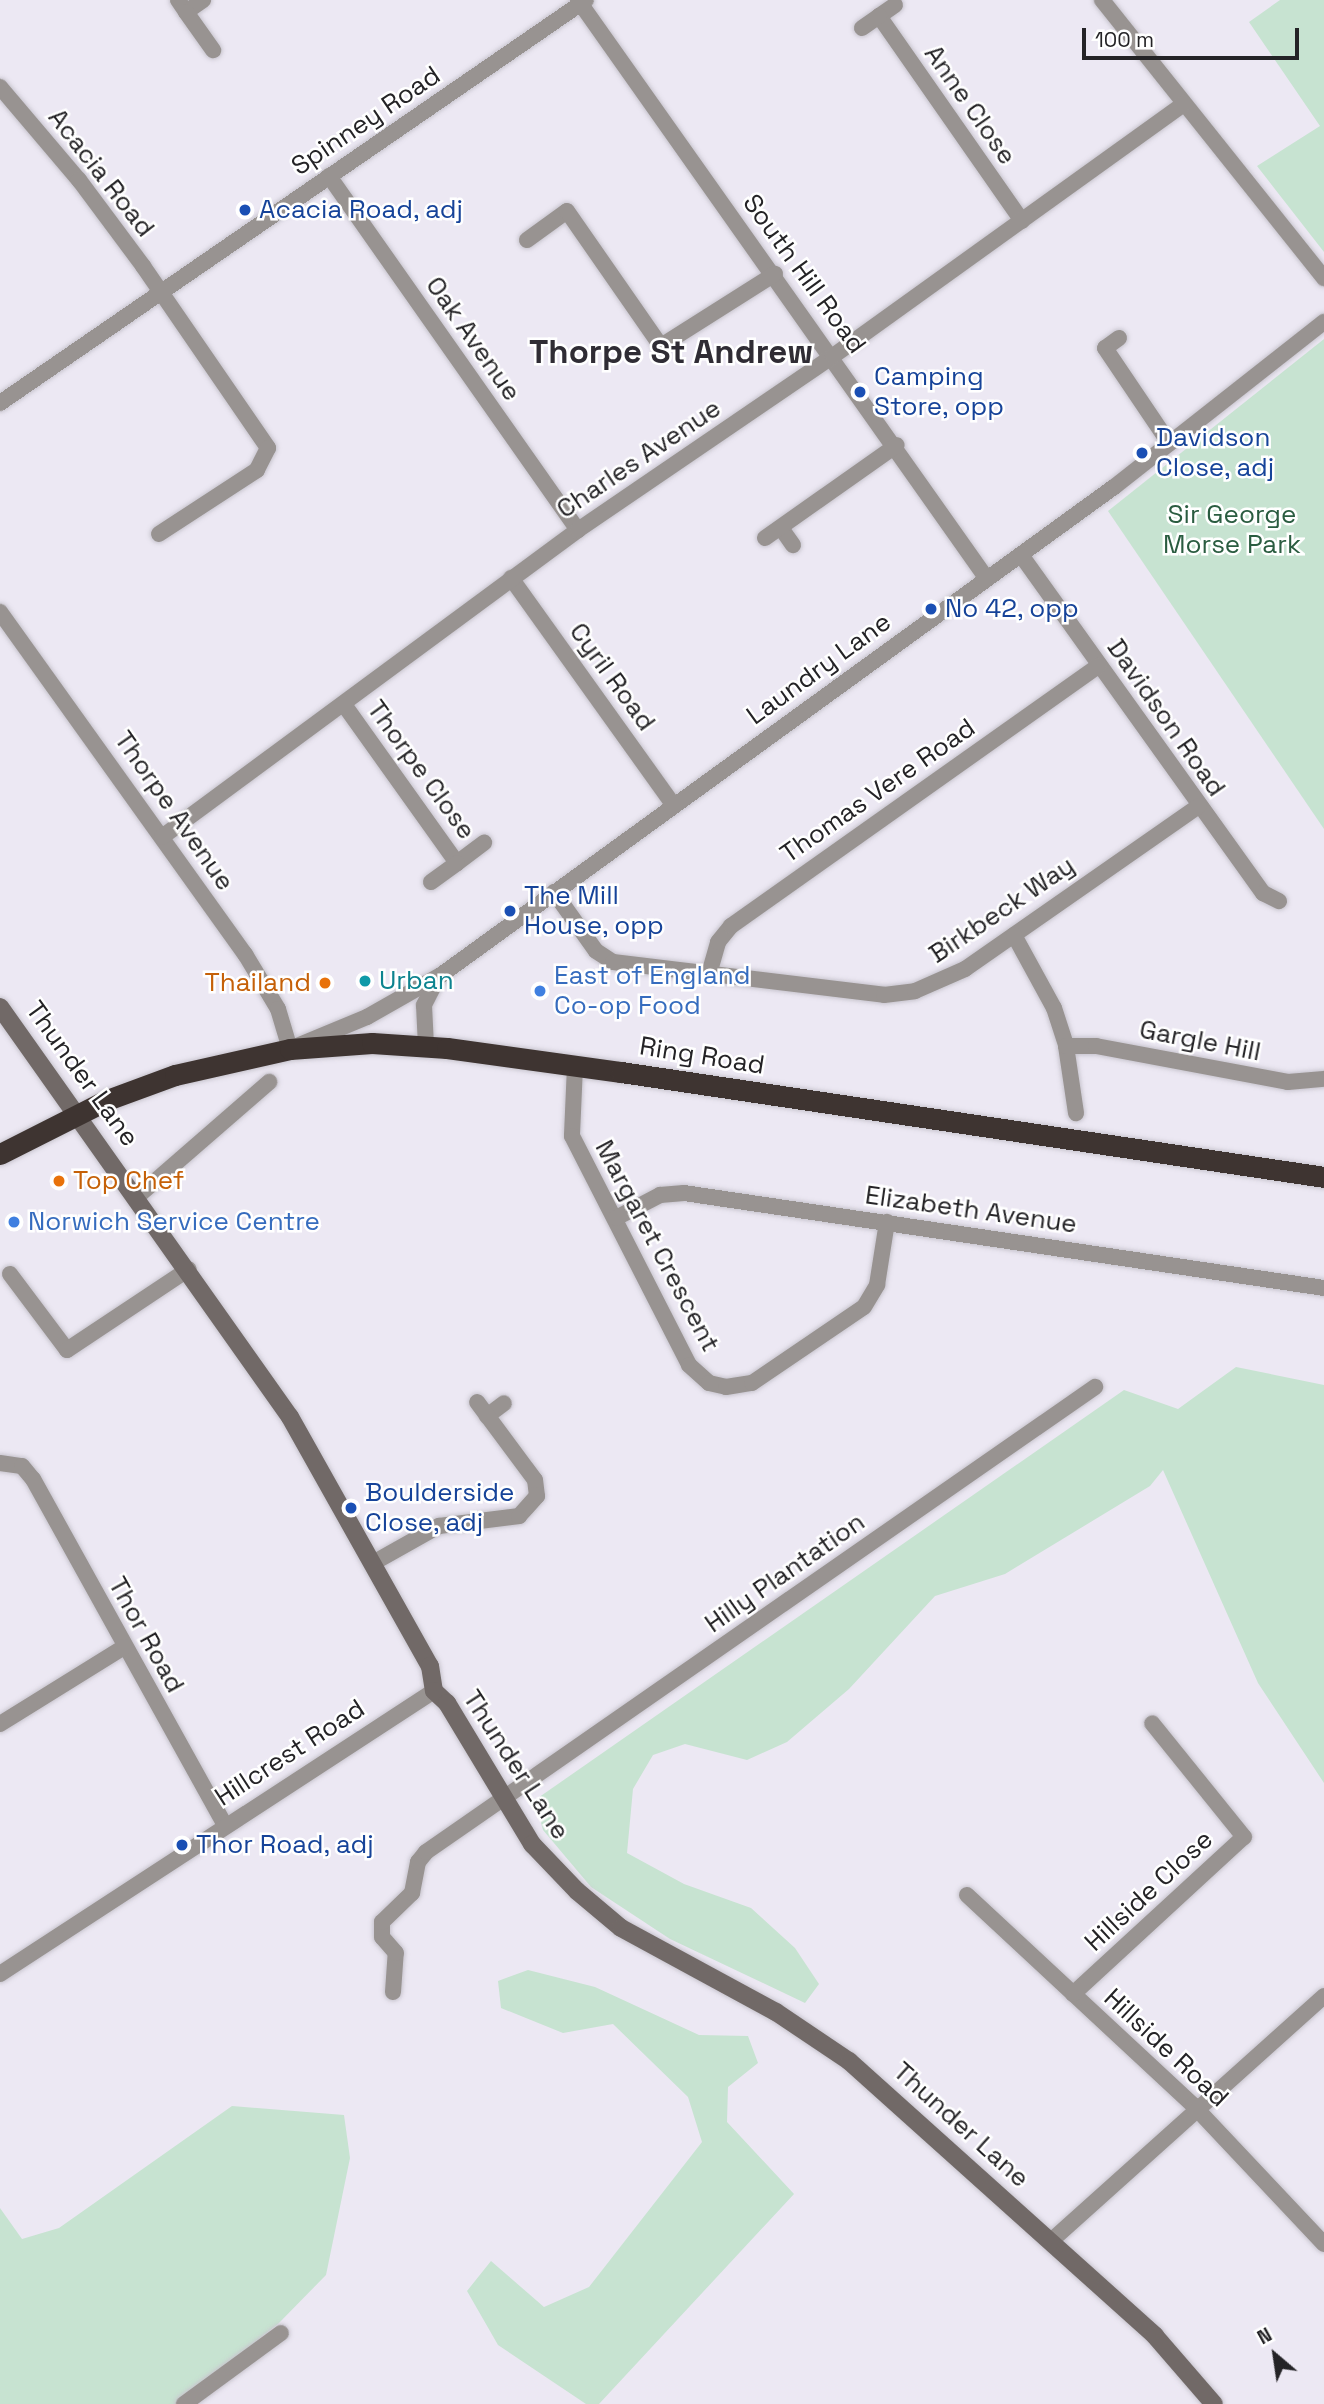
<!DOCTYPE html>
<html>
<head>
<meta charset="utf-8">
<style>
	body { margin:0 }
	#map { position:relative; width:1324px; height:2404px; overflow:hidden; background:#ece8f3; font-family:"Space Grotesk",sans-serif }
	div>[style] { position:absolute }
	.green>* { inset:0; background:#c7e3d1 }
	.roads { filter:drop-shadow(0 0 2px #c8c5ce) drop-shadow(0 0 2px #c8c5ce) }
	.street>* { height:16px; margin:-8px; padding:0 8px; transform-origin:8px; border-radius:8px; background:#989391 }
	.secondary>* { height:18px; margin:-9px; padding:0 9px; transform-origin:9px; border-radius:9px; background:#716967 }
	.highway>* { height:21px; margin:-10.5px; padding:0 10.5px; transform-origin:10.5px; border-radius:10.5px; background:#3e3431 }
	.dots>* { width:19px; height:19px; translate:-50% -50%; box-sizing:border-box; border:4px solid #fff; border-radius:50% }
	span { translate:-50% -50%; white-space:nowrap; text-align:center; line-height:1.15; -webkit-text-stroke:5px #fff; paint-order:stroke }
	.street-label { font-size:26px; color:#242326 }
	.transit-label { font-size:26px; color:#164399 }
	.left { translate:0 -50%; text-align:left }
	.park-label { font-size:26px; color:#2a5c40 }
	.shop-label { font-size:26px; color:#366cbe }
	.culture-label { font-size:26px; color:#0d838f }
	.food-label { font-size:26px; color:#c56008 }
	.right { translate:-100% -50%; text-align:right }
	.district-label { font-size:33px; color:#2f2c34; font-weight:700 }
	.north { position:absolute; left:1240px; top:2320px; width:70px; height:70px; -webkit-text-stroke:5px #fff; paint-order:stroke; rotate:331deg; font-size:19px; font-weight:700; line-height:28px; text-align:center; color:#242326 }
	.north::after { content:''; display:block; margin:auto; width:24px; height:32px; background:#242326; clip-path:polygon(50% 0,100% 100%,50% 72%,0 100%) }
	.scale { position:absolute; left:1082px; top:28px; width:217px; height:32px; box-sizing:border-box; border:4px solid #242326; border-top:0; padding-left:9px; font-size:21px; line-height:24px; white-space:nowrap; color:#242326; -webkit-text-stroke:5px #fff; paint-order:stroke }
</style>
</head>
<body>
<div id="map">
	<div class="green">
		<i style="clip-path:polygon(1280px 0,1324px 0,1324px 252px,1257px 166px,1320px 126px,1249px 22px)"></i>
		<i style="clip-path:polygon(1324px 339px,1324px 829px,1108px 511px)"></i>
		<i style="clip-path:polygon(1236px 1367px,1324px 1385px,1324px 1783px,1258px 1683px,1163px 1470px,1150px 1486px,1005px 1574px,935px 1596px,849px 1689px,787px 1742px,747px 1760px,685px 1744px,653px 1755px,633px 1789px,627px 1853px,684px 1884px,751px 1908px,795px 1948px,819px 1984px,805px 2003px,670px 1939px,591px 1887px,543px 1830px,535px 1800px,1124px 1390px,1178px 1409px)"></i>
		<i style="clip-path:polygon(528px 1970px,595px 1987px,699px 2035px,748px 2036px,758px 2063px,728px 2087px,727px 2122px,794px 2194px,599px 2404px,586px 2404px,498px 2345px,467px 2291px,491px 2261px,544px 2307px,589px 2287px,702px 2142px,688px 2097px,613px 2024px,563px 2033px,501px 2008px,498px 1981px)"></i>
		<i style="clip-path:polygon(232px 2106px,344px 2115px,350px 2158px,326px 2275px,278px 2324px,176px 2404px,0 2404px,0 2208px,22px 2239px,59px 2228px)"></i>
	</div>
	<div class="roads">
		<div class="street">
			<i style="left:178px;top:0;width:14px;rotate:56deg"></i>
			<i style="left:186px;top:12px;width:21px;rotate:-35deg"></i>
			<i style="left:578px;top:0;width:709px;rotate:54.76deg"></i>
			<i style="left:1102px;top:0;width:356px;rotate:51.4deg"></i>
			<i style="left:895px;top:5px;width:19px;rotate:145deg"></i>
			<i style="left:879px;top:16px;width:250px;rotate:55.1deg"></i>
			<i style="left:186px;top:12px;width:47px;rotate:54.6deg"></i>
			<i style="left:862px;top:28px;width:21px;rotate:-35deg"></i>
			<i style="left:0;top:87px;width:122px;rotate:49.7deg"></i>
			<i style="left:79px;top:180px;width:107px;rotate:53.3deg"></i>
			<i style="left:143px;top:266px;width:221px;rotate:55.5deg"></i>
			<i style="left:268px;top:448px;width:25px;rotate:117deg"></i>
			<i style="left:257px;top:470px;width:117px;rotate:146.9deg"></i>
			<i style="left:329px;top:176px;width:433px;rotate:54.9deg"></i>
			<i style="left:527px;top:240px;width:49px;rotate:-35.9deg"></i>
			<i style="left:567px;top:211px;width:165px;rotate:55.2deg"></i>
			<i style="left:661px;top:346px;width:135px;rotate:-32.3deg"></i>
			<i style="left:1119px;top:338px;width:17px;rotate:144deg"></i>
			<i style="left:1105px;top:348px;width:115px;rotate:56deg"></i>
			<i style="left:0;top:403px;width:711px;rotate:-34.52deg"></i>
			<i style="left:781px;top:528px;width:21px;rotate:55deg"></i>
			<i style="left:765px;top:538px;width:161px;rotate:-35.2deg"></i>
			<i style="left:1021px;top:555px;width:416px;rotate:54.4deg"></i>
			<i style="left:1263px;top:893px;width:18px;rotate:27deg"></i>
			<i style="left:511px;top:578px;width:278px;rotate:54.4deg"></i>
			<i style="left:0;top:612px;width:421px;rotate:54.4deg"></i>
			<i style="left:245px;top:954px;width:64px;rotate:59deg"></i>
			<i style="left:278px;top:1009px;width:42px;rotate:73.3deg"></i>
			<i style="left:290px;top:1049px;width:83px;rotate:-22.6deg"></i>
			<i style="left:367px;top:1017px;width:85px;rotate:-29.6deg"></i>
			<i style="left:441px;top:975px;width:831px;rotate:-35.95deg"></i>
			<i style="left:1114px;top:487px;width:267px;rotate:-38.2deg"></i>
			<i style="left:345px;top:706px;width:193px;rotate:54.5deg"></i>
			<i style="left:457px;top:863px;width:34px;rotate:-37deg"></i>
			<i style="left:162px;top:837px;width:517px;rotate:-36.43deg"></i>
			<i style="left:578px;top:530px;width:309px;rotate:-34.3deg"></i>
			<i style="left:833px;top:356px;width:432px;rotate:-35.7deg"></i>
			<i style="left:431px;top:882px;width:32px;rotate:-36deg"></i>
			<i style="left:554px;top:892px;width:72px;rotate:54.6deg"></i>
			<i style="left:596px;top:951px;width:20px;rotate:33deg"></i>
			<i style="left:613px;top:962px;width:273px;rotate:6.9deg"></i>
			<i style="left:884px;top:995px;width:31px;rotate:-7deg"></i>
			<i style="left:915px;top:991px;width:55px;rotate:-23.7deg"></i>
			<i style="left:965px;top:969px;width:285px;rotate:-34.9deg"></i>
			<i style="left:1014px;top:935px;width:83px;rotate:61.3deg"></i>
			<i style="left:1054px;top:1008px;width:40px;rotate:72deg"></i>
			<i style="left:1066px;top:1046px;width:68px;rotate:81.5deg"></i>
			<i style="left:709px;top:974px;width:33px;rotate:-74deg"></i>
			<i style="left:718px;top:942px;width:21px;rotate:-51deg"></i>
			<i style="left:731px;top:926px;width:451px;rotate:-35.3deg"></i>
			<i style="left:426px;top:1046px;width:41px;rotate:-92.8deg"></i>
			<i style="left:424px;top:1005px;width:28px;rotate:-63deg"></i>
			<i style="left:1066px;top:1046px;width:30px"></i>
			<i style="left:1096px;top:1046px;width:195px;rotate:10.6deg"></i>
			<i style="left:1288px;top:1082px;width:36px;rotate:-5deg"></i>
			<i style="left:575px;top:1066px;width:70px;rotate:92.5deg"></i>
			<i style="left:572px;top:1136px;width:257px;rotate:62.9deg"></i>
			<i style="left:689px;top:1365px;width:27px;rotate:42deg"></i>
			<i style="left:709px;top:1383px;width:17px;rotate:13deg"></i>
			<i style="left:726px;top:1387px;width:26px;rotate:-9deg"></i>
			<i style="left:752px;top:1383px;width:135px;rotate:-34.2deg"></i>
			<i style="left:864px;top:1307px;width:26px;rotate:-59deg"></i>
			<i style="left:877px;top:1285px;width:64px;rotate:-81deg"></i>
			<i style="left:138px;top:1196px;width:174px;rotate:-41deg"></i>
			<i style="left:616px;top:1218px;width:50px;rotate:-27.6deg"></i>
			<i style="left:660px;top:1195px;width:24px;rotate:-5deg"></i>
			<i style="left:684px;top:1193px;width:647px;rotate:8.44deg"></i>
			<i style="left:10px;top:1274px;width:95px;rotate:53.1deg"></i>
			<i style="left:67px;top:1350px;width:146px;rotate:-33.6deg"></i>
			<i style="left:487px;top:1416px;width:21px;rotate:-37deg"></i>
			<i style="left:0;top:1463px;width:22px;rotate:8deg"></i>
			<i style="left:22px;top:1466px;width:17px;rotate:50deg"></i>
			<i style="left:33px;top:1479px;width:397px;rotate:61deg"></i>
			<i style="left:373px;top:1563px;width:76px;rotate:-29.3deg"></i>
			<i style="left:439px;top:1526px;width:81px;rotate:-7.1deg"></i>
			<i style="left:519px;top:1516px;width:27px;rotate:-48deg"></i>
			<i style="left:537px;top:1496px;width:16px;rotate:-97deg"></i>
			<i style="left:535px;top:1480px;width:97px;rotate:-126.6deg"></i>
			<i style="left:0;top:1724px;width:146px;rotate:-31.8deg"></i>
			<i style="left:967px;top:1895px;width:309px;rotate:42.9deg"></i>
			<i style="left:1193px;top:2105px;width:191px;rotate:46.7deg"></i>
			<i style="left:0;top:1974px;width:518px;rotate:-33.11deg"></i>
			<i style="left:393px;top:1992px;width:39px;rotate:-86deg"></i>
			<i style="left:396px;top:1953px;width:21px;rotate:-131deg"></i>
			<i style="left:382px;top:1937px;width:15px;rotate:-90deg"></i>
			<i style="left:382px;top:1922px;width:42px;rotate:-44deg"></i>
			<i style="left:412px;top:1893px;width:32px;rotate:-79deg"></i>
			<i style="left:418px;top:1862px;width:13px;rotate:-51deg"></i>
			<i style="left:426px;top:1852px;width:815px;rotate:-34.8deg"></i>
			<i style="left:1073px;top:1994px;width:232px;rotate:-42.6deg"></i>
			<i style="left:1244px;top:1837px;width:146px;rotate:-128.9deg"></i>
			<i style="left:1051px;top:2241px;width:367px;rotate:-41.9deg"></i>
			<i style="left:184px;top:2404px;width:120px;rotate:-36.2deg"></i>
		</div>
		<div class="secondary">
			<i style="left:0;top:1007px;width:502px;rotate:54.73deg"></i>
			<i style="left:290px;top:1417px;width:286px;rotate:60.7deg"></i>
			<i style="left:430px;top:1666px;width:25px;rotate:81deg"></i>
			<i style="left:434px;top:1691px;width:18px;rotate:43deg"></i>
			<i style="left:447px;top:1703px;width:165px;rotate:58.9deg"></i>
			<i style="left:532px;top:1844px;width:65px;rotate:46.2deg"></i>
			<i style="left:577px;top:1891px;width:57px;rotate:40.1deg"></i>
			<i style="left:621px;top:1928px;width:176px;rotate:28.5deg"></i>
			<i style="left:776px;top:2012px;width:88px;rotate:33.9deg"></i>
			<i style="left:849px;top:2061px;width:411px;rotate:41.9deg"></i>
			<i style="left:1155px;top:2336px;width:90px;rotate:49.1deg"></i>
		</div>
		<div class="highway">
			<i style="left:0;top:1154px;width:120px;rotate:-26.8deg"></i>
			<i style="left:107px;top:1100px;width:72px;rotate:-20.2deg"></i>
			<i style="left:175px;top:1075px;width:118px;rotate:-12.7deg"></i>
			<i style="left:290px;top:1049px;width:82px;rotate:-4.2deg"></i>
			<i style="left:372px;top:1043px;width:75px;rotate:3.8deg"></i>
			<i style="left:447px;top:1048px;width:176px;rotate:7.9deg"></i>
			<i style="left:621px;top:1072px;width:711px;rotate:8.49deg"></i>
		</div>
	</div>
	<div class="dots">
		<i style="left:245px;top:210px;background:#1a4fb4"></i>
		<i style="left:860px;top:392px;background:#1a4fb4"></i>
		<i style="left:1142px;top:453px;background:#1a4fb4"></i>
		<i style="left:931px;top:609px;background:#1a4fb4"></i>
		<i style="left:510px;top:911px;background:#1a4fb4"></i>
		<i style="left:365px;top:981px;background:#0f9aa8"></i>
		<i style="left:325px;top:983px;background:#e8710a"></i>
		<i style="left:540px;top:991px;background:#3f7fe0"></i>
		<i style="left:59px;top:1181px;background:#e8710a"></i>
		<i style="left:14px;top:1222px;background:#3f7fe0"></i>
		<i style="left:351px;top:1508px;background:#1a4fb4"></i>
		<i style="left:182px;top:1845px;background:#1a4fb4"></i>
	</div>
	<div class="street-label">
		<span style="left:970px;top:105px;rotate:55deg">Anne Close</span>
		<span style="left:366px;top:121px;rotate:-34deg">Spinney Road</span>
		<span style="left:101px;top:173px;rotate:52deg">Acacia Road</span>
		<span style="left:804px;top:274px;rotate:54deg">South Hill Road</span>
		<span style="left:473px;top:339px;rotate:55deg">Oak Avenue</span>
		<span style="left:639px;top:459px;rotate:-34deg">Charles Avenue</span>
		<span style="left:819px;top:669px;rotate:-36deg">Laundry Lane</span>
		<span style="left:612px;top:677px;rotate:54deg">Cyril Road</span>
		<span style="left:1166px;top:718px;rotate:55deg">Davidson Road</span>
		<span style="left:421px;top:770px;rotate:54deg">Thorpe Close</span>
		<span style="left:878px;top:791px;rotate:-35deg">Thomas Vere Road</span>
		<span style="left:174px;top:811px;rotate:55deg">Thorpe Avenue</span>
		<span style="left:1002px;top:910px;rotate:-34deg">Birkbeck Way</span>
		<span style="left:1200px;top:1041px;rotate:11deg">Gargle Hill</span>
		<span style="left:702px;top:1056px;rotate:9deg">Ring Road</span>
		<span style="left:82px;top:1074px;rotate:54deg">Thunder Lane</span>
		<span style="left:971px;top:1210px;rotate:8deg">Elizabeth Avenue</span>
		<span style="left:657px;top:1246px;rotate:62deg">Margaret Crescent</span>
		<span style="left:785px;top:1573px;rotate:-35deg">Hilly Plantation</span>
		<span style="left:146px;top:1635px;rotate:61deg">Thor Road</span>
		<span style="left:290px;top:1753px;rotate:-33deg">Hillcrest Road</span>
		<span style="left:516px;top:1765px;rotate:57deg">Thunder Lane</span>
		<span style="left:1149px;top:1891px;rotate:-43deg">Hillside Close</span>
		<span style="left:1166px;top:2048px;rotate:43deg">Hillside Road</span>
		<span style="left:961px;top:2125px;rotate:42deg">Thunder Lane</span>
	</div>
	<div class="transit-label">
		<span class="left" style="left:259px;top:210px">Acacia Road, adj</span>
		<span class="left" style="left:874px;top:392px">Camping<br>Store, opp</span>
		<span class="left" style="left:1156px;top:453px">Davidson<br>Close, adj</span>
		<span class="left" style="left:945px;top:609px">No 42, opp</span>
		<span class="left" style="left:524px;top:911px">The Mill<br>House, opp</span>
		<span class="left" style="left:365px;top:1508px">Boulderside<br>Close, adj</span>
		<span class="left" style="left:196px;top:1845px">Thor Road, adj</span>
	</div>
	<div class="park-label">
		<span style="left:1232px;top:530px">Sir George<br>Morse Park</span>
	</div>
	<div class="shop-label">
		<span class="left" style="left:554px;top:991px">East of England<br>Co-op Food</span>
		<span class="left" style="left:28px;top:1222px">Norwich Service Centre</span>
	</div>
	<div class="culture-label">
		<span class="left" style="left:379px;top:981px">Urban</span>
	</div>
	<div class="food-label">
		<span class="right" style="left:311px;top:983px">Thailand</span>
		<span class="left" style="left:73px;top:1181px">Top Chef</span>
	</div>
	<div class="district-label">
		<span style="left:671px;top:353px">Thorpe St Andrew</span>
	</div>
	<div class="north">N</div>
	<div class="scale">100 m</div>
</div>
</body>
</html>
